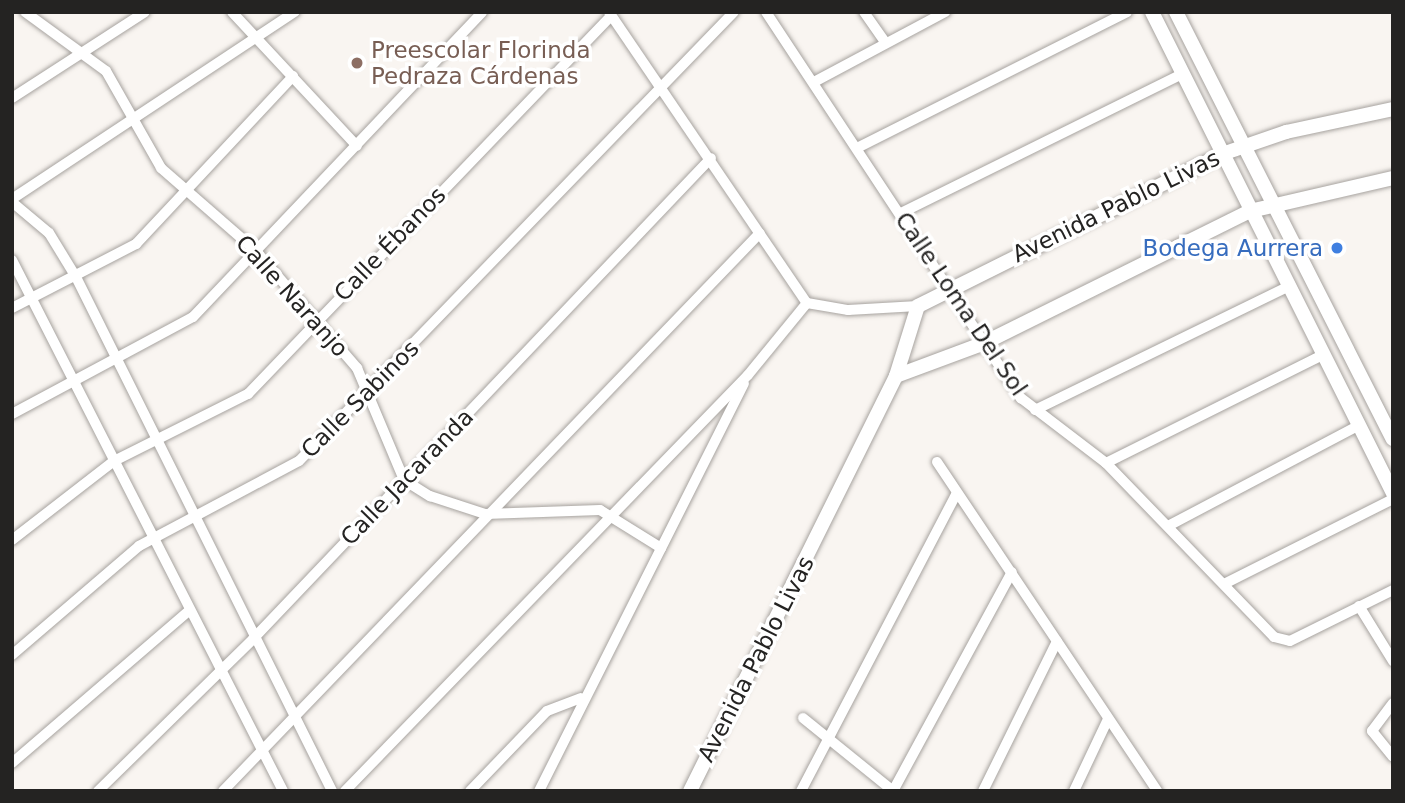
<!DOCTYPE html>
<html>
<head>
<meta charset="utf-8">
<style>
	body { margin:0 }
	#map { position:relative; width:1405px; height:803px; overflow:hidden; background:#f9f5f1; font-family:"DejaVu Sans",sans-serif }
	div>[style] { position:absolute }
	.roads { filter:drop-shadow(0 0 2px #a7a39f) drop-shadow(0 0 2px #a7a39f) }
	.minor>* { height:10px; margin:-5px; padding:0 5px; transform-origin:5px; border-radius:5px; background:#fff }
	.tertiary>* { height:14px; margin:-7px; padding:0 7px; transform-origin:7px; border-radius:7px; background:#fff }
	.dots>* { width:19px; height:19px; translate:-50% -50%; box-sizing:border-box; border:4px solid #fff; border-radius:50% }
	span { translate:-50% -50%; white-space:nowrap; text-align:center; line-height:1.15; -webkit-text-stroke:7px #fff; paint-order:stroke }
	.education-label { font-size:23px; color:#785e54 }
	.left { translate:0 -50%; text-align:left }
	.street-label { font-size:23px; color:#242322 }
	.shop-label { font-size:23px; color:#366cbe }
	.right { translate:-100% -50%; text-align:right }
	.frame { position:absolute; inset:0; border:14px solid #242322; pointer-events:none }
</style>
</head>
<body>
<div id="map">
	<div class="roads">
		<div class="minor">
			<i style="left:25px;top:12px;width:100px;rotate:36.1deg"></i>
			<i style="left:106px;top:71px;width:112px;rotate:60.4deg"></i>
			<i style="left:161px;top:168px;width:126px;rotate:41.1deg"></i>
			<i style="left:256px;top:251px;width:155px;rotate:49.2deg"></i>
			<i style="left:357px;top:368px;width:121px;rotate:67.2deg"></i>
			<i style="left:404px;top:480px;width:31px;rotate:32deg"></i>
			<i style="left:430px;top:496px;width:58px;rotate:18.1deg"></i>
			<i style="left:485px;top:514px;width:115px;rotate:-2deg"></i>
			<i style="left:600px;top:510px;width:72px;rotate:31.9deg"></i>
			<i style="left:232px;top:12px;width:183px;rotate:47deg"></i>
			<i style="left:609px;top:12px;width:352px;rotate:55.8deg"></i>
			<i style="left:807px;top:303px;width:42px;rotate:9.7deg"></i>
			<i style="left:848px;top:310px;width:70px;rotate:-3.3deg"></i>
			<i style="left:766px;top:12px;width:463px;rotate:56.6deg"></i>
			<i style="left:1021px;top:398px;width:107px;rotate:37.4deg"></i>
			<i style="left:1106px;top:463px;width:242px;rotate:46deg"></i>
			<i style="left:1274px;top:637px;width:16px;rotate:14deg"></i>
			<i style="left:1290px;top:641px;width:115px;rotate:-26.3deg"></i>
			<i style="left:864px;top:12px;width:35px;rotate:55deg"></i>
			<i style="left:814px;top:82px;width:149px;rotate:-28.1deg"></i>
			<i style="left:12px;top:98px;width:158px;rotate:-32.9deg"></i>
			<i style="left:857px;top:148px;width:302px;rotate:-26.7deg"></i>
			<i style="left:12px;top:199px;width:339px;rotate:-33.5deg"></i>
			<i style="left:12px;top:202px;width:48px;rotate:40deg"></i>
			<i style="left:49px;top:233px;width:52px;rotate:58.5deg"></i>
			<i style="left:76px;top:277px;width:574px;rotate:63.52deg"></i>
			<i style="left:901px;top:213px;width:313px;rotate:-26.3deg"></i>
			<i style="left:12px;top:260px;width:596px;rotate:62.96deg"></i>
			<i style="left:12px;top:308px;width:140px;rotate:-27.3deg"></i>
			<i style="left:136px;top:244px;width:230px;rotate:-46.9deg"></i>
			<i style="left:1035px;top:410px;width:283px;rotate:-26deg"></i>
			<i style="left:12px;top:414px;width:205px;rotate:-28.2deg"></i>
			<i style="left:193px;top:317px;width:420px;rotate:-46.5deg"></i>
			<i style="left:937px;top:462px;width:396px;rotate:56.2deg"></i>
			<i style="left:1106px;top:463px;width:242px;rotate:-26.5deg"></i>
			<i style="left:1168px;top:526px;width:215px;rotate:-27.8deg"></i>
			<i style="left:12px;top:540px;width:129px;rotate:-37.8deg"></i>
			<i style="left:114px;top:461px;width:150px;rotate:-26.6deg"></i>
			<i style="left:248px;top:394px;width:524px;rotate:-46.16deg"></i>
			<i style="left:1226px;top:583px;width:187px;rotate:-26.7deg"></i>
			<i style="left:1359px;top:606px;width:65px;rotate:58.3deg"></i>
			<i style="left:12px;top:655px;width:167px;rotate:-40.6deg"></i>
			<i style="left:139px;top:546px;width:181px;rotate:-28deg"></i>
			<i style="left:299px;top:461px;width:625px;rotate:-45.91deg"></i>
			<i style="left:1393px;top:703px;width:35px;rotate:127deg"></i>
			<i style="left:1372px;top:731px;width:33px;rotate:51deg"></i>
			<i style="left:803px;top:718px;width:116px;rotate:39deg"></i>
			<i style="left:893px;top:791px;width:249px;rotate:-61.5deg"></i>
			<i style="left:12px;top:763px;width:233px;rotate:-40.7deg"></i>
			<i style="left:98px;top:791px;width:217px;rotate:-44.4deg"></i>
			<i style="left:253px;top:639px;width:664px;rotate:-46.4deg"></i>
			<i style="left:223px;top:791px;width:774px;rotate:-46.1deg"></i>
			<i style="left:345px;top:791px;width:579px;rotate:-45.91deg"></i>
			<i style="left:748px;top:375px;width:93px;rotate:-50.7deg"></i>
			<i style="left:470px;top:791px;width:111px;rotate:-46.1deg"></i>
			<i style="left:547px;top:711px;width:36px;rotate:-21deg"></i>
			<i style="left:539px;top:791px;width:456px;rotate:-63.3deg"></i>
			<i style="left:801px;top:791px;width:336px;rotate:-62.4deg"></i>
			<i style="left:983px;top:791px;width:167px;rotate:-63.7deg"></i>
			<i style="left:1074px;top:791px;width:80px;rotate:-64.7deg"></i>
		</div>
		<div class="tertiary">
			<i style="left:1152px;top:12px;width:538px;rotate:63.39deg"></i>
			<i style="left:1176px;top:12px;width:479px;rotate:63.1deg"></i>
			<i style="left:896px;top:376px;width:92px;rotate:-20.4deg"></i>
			<i style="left:982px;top:344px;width:299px;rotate:-26.4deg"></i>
			<i style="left:1250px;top:211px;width:147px;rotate:-13deg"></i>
			<i style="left:690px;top:791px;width:463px;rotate:-63.6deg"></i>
			<i style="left:896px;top:376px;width:73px;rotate:-72.6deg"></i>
			<i style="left:918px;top:306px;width:343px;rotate:-26.5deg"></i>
			<i style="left:1225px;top:153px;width:65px;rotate:-19deg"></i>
			<i style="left:1286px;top:132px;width:109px;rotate:-12.1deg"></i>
		</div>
	</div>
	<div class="dots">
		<i style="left:357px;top:63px;background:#8d6e63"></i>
		<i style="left:1337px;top:248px;background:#3f7fe0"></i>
	</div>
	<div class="education-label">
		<span class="left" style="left:371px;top:63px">Preescolar Florinda<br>Pedraza Cárdenas</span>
	</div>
	<div class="street-label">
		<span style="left:1116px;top:206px;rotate:-26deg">Avenida Pablo Livas</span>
		<span style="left:390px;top:244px;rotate:-46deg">Calle Ébanos</span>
		<span style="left:292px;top:296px;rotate:48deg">Calle Naranjo</span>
		<span style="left:961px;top:304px;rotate:56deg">Calle Loma Del Sol</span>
		<span style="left:360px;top:399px;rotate:-45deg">Calle Sabinos</span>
		<span style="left:407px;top:477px;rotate:-46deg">Calle Jacaranda</span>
		<span style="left:756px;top:659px;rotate:-63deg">Avenida Pablo Livas</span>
	</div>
	<div class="shop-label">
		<span class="right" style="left:1323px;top:248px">Bodega Aurrera</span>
	</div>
	<div class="frame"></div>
</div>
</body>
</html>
